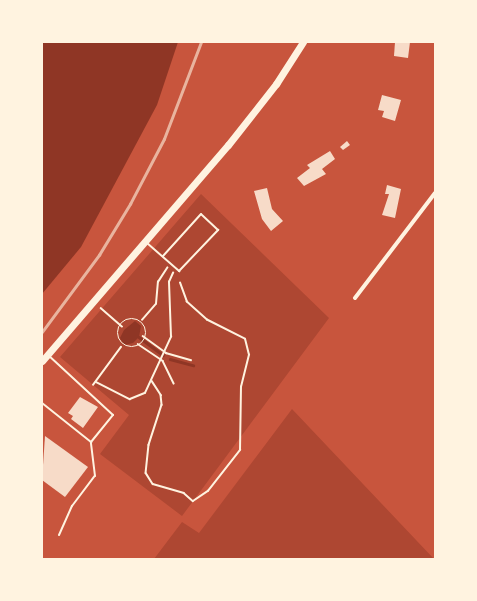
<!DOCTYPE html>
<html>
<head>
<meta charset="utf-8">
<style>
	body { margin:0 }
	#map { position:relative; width:477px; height:601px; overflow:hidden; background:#c8553d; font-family:Commissioner,sans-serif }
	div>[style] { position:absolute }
	.green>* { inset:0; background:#ae4732 }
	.water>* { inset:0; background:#8f3625 }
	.stream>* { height:2.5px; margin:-1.25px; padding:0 1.25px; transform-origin:1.25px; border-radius:1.25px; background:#8f3625 }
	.building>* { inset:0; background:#f7dbc8 }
	.path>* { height:1.5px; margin:-0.75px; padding:0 0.75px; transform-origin:0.75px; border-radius:0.75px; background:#fff3e0 }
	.path>.ring { margin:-0.75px; padding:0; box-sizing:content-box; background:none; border:1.5px solid #fff3e0; border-radius:50% }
	.service>* { height:2px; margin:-1px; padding:0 1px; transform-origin:1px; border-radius:1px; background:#fff3e0 }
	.minor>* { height:4px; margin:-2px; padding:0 2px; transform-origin:2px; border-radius:2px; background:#fff3e0 }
	.primary>* { height:7px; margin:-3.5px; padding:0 3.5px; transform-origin:3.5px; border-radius:3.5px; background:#fff3e0 }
	.rail>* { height:2.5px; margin:-1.25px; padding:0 1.25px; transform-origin:1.25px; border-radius:1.25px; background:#e9b49f }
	span { translate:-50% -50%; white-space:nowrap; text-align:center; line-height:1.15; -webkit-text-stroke:3.5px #fff3e0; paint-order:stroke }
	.frame { position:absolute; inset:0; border:43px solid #fff3e0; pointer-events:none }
</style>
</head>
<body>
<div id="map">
	<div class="green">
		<i style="clip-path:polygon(201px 194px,329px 318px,182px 516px,100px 454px,129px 415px,60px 357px)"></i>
		<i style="clip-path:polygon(292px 409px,434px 559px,154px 559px,182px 522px,199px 533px)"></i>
	</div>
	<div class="water">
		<i style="clip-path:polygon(42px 42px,178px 42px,157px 105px,81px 247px,42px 294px)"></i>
		<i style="clip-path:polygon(135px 321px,141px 326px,139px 337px,133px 343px,124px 345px,120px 338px,124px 330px)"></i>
	</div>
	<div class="stream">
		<i style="left:139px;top:337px;width:30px;rotate:37deg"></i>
		<i style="left:170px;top:359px;width:24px;rotate:15deg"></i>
	</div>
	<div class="building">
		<i style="clip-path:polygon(395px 42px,410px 42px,408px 58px,394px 56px)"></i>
		<i style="clip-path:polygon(382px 95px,401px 100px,395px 121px,382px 117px,384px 111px,378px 110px)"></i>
		<i style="clip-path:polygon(347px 141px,350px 145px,343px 150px,340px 147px)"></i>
		<i style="clip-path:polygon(330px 151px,335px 159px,322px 169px,326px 174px,304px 186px,297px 178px,310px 168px,307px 165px)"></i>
		<i style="clip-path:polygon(387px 185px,401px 189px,395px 218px,382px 215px,389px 194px,385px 194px)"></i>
		<i style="clip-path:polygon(267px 188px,272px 209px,283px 221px,271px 231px,262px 219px,254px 191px)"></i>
		<i style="clip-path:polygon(80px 397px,98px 407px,83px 428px,71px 419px,73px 416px,68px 413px)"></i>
		<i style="clip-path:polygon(45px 436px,88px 467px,65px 497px,42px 480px)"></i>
	</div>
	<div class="path">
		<i style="left:101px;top:308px;width:28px;rotate:41deg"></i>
		<i class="ring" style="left:118px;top:319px;width:26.5px;height:26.5px"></i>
		<i style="left:142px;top:320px;width:21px;rotate:-49deg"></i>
		<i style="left:156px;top:304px;width:22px;rotate:-85deg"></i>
		<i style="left:158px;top:282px;width:17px;rotate:-57deg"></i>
		<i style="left:143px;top:336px;width:29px;rotate:36deg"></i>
		<i style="left:166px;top:353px;width:26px;rotate:16deg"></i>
		<i style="left:138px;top:344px;width:30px;rotate:34deg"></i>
		<i style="left:163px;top:361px;width:25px;rotate:64deg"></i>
		<i style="left:152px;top:381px;width:17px;rotate:57deg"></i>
		<i style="left:161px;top:395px;width:10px;rotate:84deg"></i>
		<i style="left:162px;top:405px;width:42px;rotate:108deg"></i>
		<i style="left:149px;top:445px;width:28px;rotate:96deg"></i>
		<i style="left:146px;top:473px;width:13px;rotate:58deg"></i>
		<i style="left:153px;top:484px;width:32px;rotate:16deg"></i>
		<i style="left:184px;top:493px;width:12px;rotate:42deg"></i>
		<i style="left:193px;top:501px;width:18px;rotate:-34deg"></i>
		<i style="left:208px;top:491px;width:52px;rotate:-52deg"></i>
		<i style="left:240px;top:450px;width:63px;rotate:-89.1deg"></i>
		<i style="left:241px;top:387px;width:33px;rotate:-76deg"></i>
		<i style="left:249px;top:355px;width:16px;rotate:-104deg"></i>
		<i style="left:245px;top:339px;width:42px;rotate:-153.4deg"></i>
		<i style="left:207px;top:320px;width:27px;rotate:-138deg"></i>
		<i style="left:187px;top:302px;width:20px;rotate:-110deg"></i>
		<i style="left:96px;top:382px;width:38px;rotate:27deg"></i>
		<i style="left:130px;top:399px;width:16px;rotate:-22deg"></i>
		<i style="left:145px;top:393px;width:62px;rotate:-65.1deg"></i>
		<i style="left:171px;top:337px;width:55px;rotate:-92.1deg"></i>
		<i style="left:169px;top:282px;width:10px;rotate:-66deg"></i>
		<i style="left:93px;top:385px;width:47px;rotate:-53.6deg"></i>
	</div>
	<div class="service">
		<i style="left:147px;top:243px;width:43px;rotate:41.2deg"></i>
		<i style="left:179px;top:271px;width:57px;rotate:-46.4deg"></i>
		<i style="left:218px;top:230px;width:23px;rotate:-137deg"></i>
		<i style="left:201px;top:214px;width:57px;rotate:132.1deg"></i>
		<i style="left:42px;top:403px;width:63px;rotate:38.5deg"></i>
		<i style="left:91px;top:442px;width:35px;rotate:-51deg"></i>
		<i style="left:113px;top:415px;width:88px;rotate:-137.3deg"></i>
		<i style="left:59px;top:535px;width:32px;rotate:-66deg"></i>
		<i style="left:72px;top:506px;width:38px;rotate:-53deg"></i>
		<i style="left:95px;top:476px;width:34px;rotate:-97deg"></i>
	</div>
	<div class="minor">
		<i style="left:355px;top:298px;width:132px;rotate:-52.7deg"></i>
	</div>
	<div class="primary">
		<i style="left:42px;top:361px;width:285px;rotate:-49.3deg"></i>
		<i style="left:228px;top:145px;width:78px;rotate:-51.8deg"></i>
		<i style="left:276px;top:84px;width:50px;rotate:-57.3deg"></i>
	</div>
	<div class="rail">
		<i style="left:42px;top:332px;width:96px;rotate:-53.5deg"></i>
		<i style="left:99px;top:255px;width:60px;rotate:-58.7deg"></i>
		<i style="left:130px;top:204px;width:73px;rotate:-62.4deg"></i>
		<i style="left:164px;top:139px;width:104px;rotate:-69.1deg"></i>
	</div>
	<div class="frame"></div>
</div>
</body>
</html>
